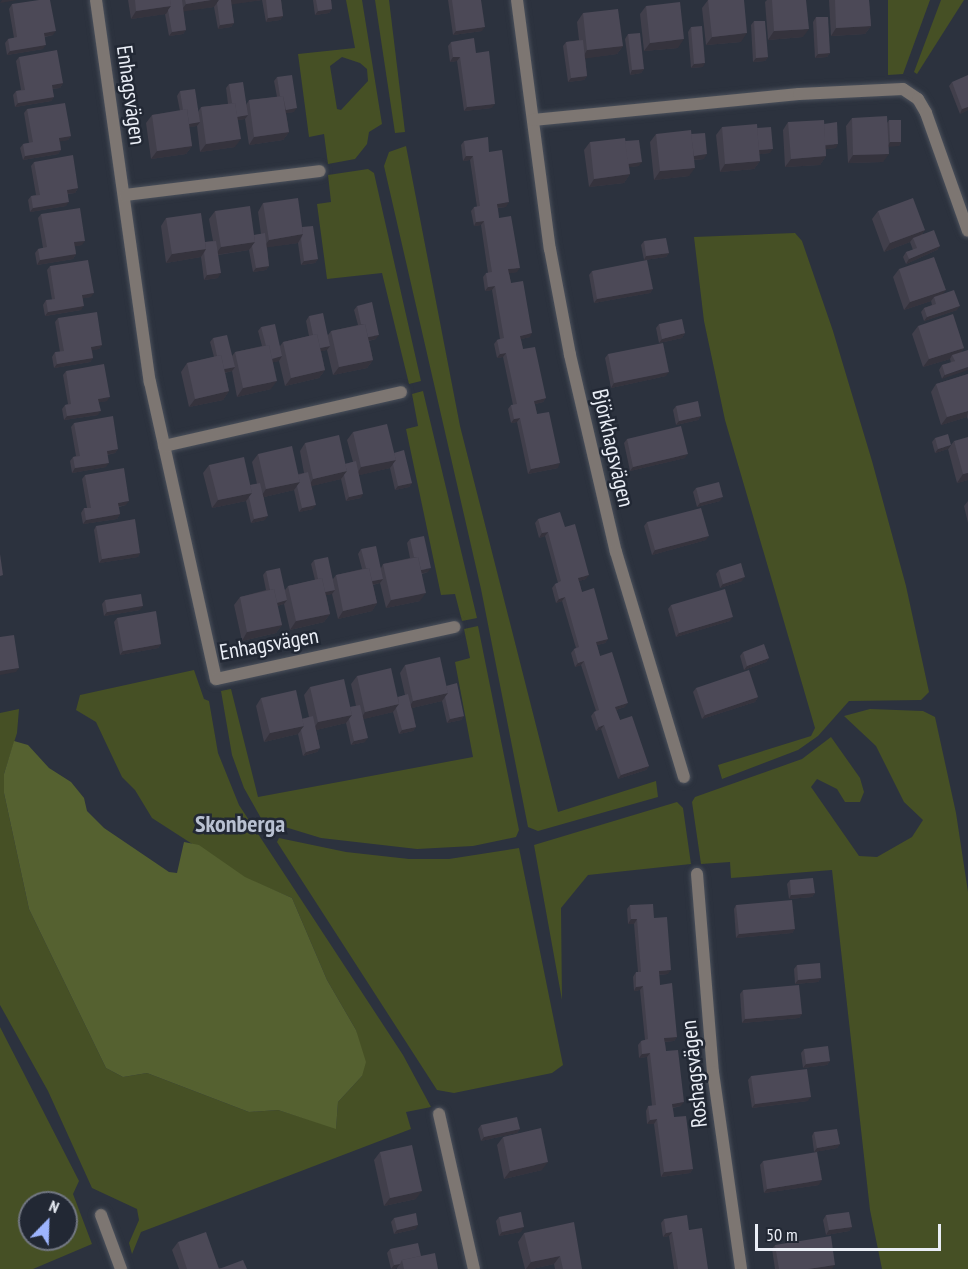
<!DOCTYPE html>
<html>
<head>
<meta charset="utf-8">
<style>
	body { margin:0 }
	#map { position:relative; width:968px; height:1269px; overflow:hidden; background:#2c323e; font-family:"PT Sans Narrow",sans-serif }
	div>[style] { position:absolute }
	.green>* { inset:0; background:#465025 }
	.forest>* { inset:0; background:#556130 }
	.roads { filter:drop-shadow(0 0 2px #4a505b) drop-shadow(0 0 2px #4a505b) }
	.street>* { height:12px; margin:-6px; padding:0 6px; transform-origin:6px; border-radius:6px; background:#7d7672 }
	.wall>* { inset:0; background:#413f4b }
	.shaded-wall>* { inset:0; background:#35333d }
	.building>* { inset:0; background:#4c4957 }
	span { translate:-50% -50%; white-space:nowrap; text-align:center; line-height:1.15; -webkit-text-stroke:5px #222834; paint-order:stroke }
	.street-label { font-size:22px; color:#eaeef6 }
	.neighbourhood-label { font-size:24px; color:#b9c1d1; font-weight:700 }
	.north { position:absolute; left:18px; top:1191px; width:60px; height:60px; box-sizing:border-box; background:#222834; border:2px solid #727782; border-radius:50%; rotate:23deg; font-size:16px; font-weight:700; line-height:24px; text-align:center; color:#eaeef6 }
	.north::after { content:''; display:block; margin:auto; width:21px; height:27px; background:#9db4fd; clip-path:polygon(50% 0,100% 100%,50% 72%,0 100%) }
	.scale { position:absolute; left:755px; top:1224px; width:186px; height:27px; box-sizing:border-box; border:3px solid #eaeef6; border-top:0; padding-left:8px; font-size:18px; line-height:21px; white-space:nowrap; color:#eaeef6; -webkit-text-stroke:4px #222834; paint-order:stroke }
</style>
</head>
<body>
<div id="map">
	<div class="green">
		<i style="clip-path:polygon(evenodd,346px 0,362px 0,382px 124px,369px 132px,367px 144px,355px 159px,328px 164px,324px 134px,309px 137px,298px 54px,355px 48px,346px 0,342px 57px,360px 63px,367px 69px,368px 81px,341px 110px,337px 109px,330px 66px,342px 57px)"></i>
		<i style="clip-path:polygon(375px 0,389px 0,405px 132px,395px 133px)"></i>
		<i style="clip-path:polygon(888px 0,930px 0,903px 74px,888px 75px)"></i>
		<i style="clip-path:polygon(941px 0,964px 0,917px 74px,914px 72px)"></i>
		<i style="clip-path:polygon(406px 146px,460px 426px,558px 812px,656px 781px,658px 797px,538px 831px,528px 827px,481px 589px,384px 166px,389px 152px)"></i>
		<i style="clip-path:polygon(368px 169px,374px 173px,421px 381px,409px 384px,382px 273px,327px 279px,317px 204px,331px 202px,328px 175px)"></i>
		<i style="clip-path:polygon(795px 233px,802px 241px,833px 331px,872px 461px,906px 586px,929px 692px,921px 700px,849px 701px,818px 736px,798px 750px,722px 779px,718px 765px,811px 736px,815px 728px,725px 420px,704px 321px,694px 237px)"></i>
		<i style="clip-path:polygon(423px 391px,477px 618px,462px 621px,455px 594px,441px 595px,406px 429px,418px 426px,412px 394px)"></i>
		<i style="clip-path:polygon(478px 626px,519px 830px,516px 837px,473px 846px,417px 849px,321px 838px,262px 820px,244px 788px,232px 755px,221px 691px,231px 689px,258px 797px,473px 757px,455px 662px,470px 658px,464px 629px)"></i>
		<i style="clip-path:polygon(194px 670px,204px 699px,209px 701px,218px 753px,239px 805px,403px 1055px,431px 1107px,406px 1112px,411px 1129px,141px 1232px,132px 1254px,129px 1243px,139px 1220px,137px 1209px,92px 1188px,48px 1091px,0 1005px,0 713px,19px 709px,17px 733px,4px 774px,4px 793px,29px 909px,106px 1068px,123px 1077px,147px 1073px,249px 1112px,278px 1110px,336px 1128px,338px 1102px,362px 1076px,356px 1030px,327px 980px,292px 898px,245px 878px,152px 818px,135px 790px,122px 777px,96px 722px,76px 710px,80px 695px)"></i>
		<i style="clip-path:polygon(870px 709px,923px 711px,935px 717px,956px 813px,968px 892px,968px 1269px,882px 1269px,870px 1210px,832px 870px,731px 878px,730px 862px,701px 864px,692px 802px,695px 797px,802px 759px,831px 737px,860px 778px,864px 792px,860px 802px,845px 802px,837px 789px,817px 779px,811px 787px,859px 856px,877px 857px,912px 837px,923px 820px,904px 802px,876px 746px,844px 716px)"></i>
		<i style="clip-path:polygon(677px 802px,683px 808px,691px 864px,588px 875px,561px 908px,562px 1000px,534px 845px)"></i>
		<i style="clip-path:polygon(279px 838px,346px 852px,409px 859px,449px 859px,519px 848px,563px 1065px,552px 1073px,454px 1093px,437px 1090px,277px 842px)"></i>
		<i style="clip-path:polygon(evenodd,0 1027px,79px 1181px,73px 1194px,92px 1244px,33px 1269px,0 1269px,0 1027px,30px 1203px,66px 1203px,66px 1239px,30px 1239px,30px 1203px)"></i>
	</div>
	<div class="forest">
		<i style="clip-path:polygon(14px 741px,28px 745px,49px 768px,71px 782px,84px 798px,87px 811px,104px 828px,169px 872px,177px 873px,184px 842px,199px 845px,245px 877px,292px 898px,327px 980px,356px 1030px,366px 1062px,362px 1076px,338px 1102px,336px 1129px,278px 1110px,249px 1112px,147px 1073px,123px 1077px,106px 1068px,29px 909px,4px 793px,4px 774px)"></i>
	</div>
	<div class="roads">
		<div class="street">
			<i style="left:96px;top:0;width:386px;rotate:82deg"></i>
			<i style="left:150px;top:382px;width:304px;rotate:77.5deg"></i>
			<i style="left:216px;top:679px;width:244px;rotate:-12.3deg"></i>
			<i style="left:517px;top:0;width:251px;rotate:82.5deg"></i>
			<i style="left:550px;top:249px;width:108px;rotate:79.3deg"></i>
			<i style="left:570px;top:355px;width:202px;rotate:76.9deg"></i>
			<i style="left:616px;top:552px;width:235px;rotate:73.2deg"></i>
			<i style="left:533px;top:120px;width:267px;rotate:-5.6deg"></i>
			<i style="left:799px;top:94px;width:104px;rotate:-2.8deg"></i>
			<i style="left:903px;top:89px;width:18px;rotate:34deg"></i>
			<i style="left:918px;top:99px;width:16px;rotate:60deg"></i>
			<i style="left:926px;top:113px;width:125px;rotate:70.4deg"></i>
			<i style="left:125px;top:195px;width:196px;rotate:-7deg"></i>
			<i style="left:164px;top:446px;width:243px;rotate:-12.8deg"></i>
			<i style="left:697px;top:874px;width:199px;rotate:85.4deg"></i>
			<i style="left:713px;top:1072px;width:199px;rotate:81.9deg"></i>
			<i style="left:439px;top:1114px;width:159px;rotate:77.3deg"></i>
			<i style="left:101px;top:1215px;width:58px;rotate:69.7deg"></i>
		</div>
	</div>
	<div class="wall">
		<i style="clip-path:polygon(128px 0,262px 0,231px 4px,234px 23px,231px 27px,218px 29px,214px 7px,183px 11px,186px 30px,183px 34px,169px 36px,165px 14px,131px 19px)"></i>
		<i style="clip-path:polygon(262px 0,281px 0,283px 16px,280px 20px,266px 22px)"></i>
		<i style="clip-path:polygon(313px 0,331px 0,332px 9px,329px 13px,315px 15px)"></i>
		<i style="clip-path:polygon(448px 0,481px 0,482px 31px,453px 35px)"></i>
		<i style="clip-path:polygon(708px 0,744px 0,741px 42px,706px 45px,702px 8px)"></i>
		<i style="clip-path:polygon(767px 0,806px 0,803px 37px,768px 40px,765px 2px)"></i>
		<i style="clip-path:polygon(829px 0,869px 0,871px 26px,865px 34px,831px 36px)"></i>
		<i style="clip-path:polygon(12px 4px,53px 35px,45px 37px,43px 49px,7px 55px,5px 43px,8px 39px,14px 38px,9px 9px)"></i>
		<i style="clip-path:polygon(646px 6px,678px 48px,644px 51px,640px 14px)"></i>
		<i style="clip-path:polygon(583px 13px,623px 46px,617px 54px,585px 58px,587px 76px,584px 80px,568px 82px,563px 46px,566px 42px,579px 40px,577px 22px)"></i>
		<i style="clip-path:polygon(816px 17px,830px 53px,827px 57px,815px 58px,813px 22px)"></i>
		<i style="clip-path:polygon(754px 21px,768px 57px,765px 61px,753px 62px,751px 25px)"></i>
		<i style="clip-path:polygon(691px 27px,703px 67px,691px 68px,688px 32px)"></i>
		<i style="clip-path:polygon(628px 34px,644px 69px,641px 73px,630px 75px,625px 39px)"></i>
		<i style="clip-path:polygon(451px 42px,476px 53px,492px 108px,464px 111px,457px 61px,450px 62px,448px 46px)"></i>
		<i style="clip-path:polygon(19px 57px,63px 83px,60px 88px,52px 89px,54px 97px,51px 101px,15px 107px,13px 95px,16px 91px,21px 90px,16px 61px)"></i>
		<i style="clip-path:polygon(277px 77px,294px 112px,286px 113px,289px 132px,283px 140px,249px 145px,245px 119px,238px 120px,235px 147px,200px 152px,197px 126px,189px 127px,192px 146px,186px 154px,151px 159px,146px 123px,152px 115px,180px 111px,177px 96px,180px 91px,198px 112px,201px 107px,228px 104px,226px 88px,229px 84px,246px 105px,249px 100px,277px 97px,274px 81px)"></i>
		<i style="clip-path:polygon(952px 82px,968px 110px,960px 114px,949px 86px)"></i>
		<i style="clip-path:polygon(27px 109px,71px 136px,68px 140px,60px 141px,61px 150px,58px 154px,23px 160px,20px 148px,23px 144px,29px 143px,24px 113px)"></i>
		<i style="clip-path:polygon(852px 118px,887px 123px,889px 120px,901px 142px,899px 146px,888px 146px,883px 162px,848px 163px,846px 126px)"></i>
		<i style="clip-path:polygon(788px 122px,824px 124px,836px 148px,826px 149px,826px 156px,820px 165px,785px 167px,783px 130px)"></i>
		<i style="clip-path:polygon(722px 127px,757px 128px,770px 153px,759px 154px,760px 161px,754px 169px,720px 172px,716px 135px)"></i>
		<i style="clip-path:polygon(656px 134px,691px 134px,704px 159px,694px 160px,689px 176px,654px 180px,650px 142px)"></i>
		<i style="clip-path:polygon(464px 141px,489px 152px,506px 207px,498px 208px,499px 218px,517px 272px,509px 273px,511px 283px,530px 337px,521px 339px,523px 349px,546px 398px,543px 402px,535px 404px,537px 414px,558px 468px,528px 474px,517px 422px,511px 423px,508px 409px,511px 405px,513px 405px,503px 357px,497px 358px,494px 344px,497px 340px,500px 339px,492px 290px,485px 291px,483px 277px,486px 273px,488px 273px,481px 225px,474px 226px,471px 211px,474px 207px,477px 207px,470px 160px,463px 161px,461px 145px)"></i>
		<i style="clip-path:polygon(625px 141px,639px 166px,629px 167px,630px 174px,624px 183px,589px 187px,584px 150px,590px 142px)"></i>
		<i style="clip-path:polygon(34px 162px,78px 188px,75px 193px,68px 194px,66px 206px,30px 212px,28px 200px,31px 196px,36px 195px,31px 166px)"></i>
		<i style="clip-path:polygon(263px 203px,302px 227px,318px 259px,315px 263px,301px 265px,298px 243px,267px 247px,269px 266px,266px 270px,253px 272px,249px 250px,218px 255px,218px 278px,204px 280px,201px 257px,166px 263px,161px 226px,166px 218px,205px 242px,213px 241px,209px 219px,215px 211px,254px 235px,261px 234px,258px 212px)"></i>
		<i style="clip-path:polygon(878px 211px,925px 230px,922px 234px,940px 246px,937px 250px,906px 264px,903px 257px,906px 252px,913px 250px,910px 242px,884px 252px,872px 219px)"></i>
		<i style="clip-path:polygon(41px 214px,82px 245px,75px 246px,76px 254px,73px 259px,37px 265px,35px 253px,38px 249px,43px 248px,38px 218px)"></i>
		<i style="clip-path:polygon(644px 241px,669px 253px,666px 257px,644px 260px,641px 245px)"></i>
		<i style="clip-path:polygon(50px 266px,91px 297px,83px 298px,81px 310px,45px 316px,43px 305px,46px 300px,52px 300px,47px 270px)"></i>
		<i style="clip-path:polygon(899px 269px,943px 294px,957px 310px,924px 321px,921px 312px,924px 308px,932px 305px,931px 301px,904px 310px,893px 277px)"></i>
		<i style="clip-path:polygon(592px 271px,653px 289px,650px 293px,594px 303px,589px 275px)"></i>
		<i style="clip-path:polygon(357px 306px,376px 339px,369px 341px,373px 360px,367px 368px,333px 375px,327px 350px,321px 351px,325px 370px,319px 378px,285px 386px,279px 361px,273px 362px,271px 389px,237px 397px,232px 371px,225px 373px,229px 391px,223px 400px,189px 407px,181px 372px,187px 363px,214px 357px,210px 342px,213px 338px,232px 356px,235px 352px,262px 346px,258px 331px,261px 327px,280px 346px,283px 342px,309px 336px,306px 321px,309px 316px,328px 335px,331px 331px,358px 325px,354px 310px)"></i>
		<i style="clip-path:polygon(58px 318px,102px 345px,99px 349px,92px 350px,93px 358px,90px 362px,54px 368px,52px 357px,55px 352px,60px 352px,55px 322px)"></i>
		<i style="clip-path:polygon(659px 324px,685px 333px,682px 338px,659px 343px,656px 328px)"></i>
		<i style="clip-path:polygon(918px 326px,964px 348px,942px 379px,939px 370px,942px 365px,951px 363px,950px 359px,923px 367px,912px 334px)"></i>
		<i style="clip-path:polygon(608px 354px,666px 376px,611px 388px,605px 358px)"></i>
		<i style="clip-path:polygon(66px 371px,107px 401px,99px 402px,98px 415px,64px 420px,62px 409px,65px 405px,68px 404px,63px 375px)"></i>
		<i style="clip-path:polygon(968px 374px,968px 420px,967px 417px,941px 425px,931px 392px,936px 384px)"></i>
		<i style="clip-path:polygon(676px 406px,701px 416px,698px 420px,676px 425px,673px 410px)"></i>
		<i style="clip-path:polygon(74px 423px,118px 449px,115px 453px,107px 455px,106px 467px,72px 473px,70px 461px,73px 457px,76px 456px,71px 427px)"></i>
		<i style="clip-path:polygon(353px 432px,394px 453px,412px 483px,409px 487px,395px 490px,390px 468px,359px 475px,361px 498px,346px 501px,341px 479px,311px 486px,313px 509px,299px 512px,294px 490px,264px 497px,265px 520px,251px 523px,246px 501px,212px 508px,203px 473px,209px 465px,250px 485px,257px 484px,252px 462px,258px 454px,298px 474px,304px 473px,300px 451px,305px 443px,345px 464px,353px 462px,347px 440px)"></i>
		<i style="clip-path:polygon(935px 438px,948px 449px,935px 453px,932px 442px)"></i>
		<i style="clip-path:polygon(627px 439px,685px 458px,630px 471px,624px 443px)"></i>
		<i style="clip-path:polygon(954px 441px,968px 480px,957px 483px,948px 449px)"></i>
		<i style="clip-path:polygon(85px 475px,126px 505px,119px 507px,120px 514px,117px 519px,83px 524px,81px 513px,84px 508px,87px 508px,82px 479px)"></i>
		<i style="clip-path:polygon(696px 488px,720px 501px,697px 507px,693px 492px)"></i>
		<i style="clip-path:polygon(968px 501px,968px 523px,964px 506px)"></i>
		<i style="clip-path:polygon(538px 519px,565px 527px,586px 579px,579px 581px,582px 592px,608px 639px,605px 643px,597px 645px,600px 656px,625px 707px,616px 710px,620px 720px,649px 766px,646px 770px,618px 779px,601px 729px,596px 731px,591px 716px,594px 712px,596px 711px,581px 665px,575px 667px,571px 653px,574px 649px,576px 648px,562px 601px,556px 603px,552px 588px,555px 584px,558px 583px,545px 536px,539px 538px,535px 523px)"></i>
		<i style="clip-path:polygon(647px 522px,706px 540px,652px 555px,644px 526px)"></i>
		<i style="clip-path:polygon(96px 526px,140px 553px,138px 557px,99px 563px,94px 530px)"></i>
		<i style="clip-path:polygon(410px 539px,428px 572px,422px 574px,420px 601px,386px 608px,380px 583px,373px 585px,377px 603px,372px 611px,338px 619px,332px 594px,326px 595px,330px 614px,324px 622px,290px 630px,284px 604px,277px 606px,282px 625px,276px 633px,242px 641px,234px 605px,240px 597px,266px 590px,263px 575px,266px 571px,285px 590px,288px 586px,315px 580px,311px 564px,314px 560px,333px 579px,336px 575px,362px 569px,358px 554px,361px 549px,381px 568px,383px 564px,410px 558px,407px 543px)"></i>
		<i style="clip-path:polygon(719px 570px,742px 581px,720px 588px,716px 574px)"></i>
		<i style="clip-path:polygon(105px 600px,140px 610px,104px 616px,102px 604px)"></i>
		<i style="clip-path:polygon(671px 605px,730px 621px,676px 637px,668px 609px)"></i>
		<i style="clip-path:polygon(117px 618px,161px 644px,158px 648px,120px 655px,114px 622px)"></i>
		<i style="clip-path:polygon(743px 652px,769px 658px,766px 662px,744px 670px,740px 656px)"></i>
		<i style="clip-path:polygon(405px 665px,446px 686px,464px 716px,461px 720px,447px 723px,442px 701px,412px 708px,416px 727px,413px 731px,399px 734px,393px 712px,363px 719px,365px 742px,351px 745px,346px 723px,316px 730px,320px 748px,317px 752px,303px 756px,298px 734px,264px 742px,256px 706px,261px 698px,302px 719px,309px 717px,304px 695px,310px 687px,350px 707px,356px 706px,351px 684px,357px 676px,398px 697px,405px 695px,400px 673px)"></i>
		<i style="clip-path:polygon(696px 688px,758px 697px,755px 702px,702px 719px,693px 692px)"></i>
		<i style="clip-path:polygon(790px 880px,815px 893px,812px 897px,789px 899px,787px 884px)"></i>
		<i style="clip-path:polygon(630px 905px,654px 918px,668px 974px,659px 975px,660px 985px,677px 1037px,674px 1041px,665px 1042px,666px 1051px,681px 1106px,673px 1108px,674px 1117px,693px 1169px,690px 1173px,661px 1177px,654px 1124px,647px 1124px,646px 1111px,648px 1106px,652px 1106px,647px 1057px,639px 1058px,638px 1045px,641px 1041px,645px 1040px,640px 990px,634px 991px,633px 977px,636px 972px,638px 972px,634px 924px,628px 924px,627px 909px)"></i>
		<i style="clip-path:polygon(736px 905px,795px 929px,792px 933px,736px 938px,734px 909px)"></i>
		<i style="clip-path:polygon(797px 965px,821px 978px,818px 982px,795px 984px,794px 969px)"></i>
		<i style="clip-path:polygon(743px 990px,802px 1014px,799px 1018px,742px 1023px,740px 994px)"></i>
		<i style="clip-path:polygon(804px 1049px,830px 1061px,827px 1065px,803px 1068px,801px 1053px)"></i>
		<i style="clip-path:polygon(751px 1076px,808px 1101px,752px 1108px,748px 1080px)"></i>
		<i style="clip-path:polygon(481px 1125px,520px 1129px,517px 1133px,481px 1141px,478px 1129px)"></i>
		<i style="clip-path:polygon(814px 1132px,840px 1144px,837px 1148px,814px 1152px,812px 1136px)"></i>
		<i style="clip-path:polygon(503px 1137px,542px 1170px,504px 1179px,497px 1145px)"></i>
		<i style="clip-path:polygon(380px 1152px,416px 1199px,384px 1206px,374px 1160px)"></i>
		<i style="clip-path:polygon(763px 1161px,819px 1185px,764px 1193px,760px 1165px)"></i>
		<i style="clip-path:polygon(826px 1215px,852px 1227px,849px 1231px,826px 1235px,823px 1220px)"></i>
		<i style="clip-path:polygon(499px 1217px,521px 1232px,499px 1236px,496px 1221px)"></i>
		<i style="clip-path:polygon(394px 1218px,416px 1229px,394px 1234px,391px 1222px)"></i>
		<i style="clip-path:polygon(664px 1219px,689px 1230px,708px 1269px,674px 1269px,669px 1236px,663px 1237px,661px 1223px)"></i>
		<i style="clip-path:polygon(524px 1233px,582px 1269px,555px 1269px,554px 1264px,532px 1269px,525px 1269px,518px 1242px)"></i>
		<i style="clip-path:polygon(178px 1242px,219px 1268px,247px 1269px,179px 1269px,172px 1250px)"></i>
		<i style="clip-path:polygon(775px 1245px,832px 1269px,775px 1269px,772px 1249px)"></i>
		<i style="clip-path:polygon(390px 1249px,421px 1256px,438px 1269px,397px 1269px,397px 1268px,391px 1269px,387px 1253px)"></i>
	</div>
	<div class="shaded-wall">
		<i style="clip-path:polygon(2px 0,17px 0,0 3px)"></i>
		<i style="clip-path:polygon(211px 0,219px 0,214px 7px,180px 12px,186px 4px)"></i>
		<i style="clip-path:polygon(231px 0,262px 0,228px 5px)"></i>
		<i style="clip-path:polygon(171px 6px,166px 14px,131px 19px,136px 11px)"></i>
		<i style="clip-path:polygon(332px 9px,329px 13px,315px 15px,318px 11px)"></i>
		<i style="clip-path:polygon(283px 16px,280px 20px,266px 22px,268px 18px)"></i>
		<i style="clip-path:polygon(234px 23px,231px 27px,218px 29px,220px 25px)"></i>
		<i style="clip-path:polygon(871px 26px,865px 34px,831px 36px,836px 28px)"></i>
		<i style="clip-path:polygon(485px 27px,482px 31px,453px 35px,456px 31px)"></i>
		<i style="clip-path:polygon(809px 29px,803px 37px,768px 40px,774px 31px)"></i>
		<i style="clip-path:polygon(186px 30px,183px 34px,169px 36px,172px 32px)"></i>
		<i style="clip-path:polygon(56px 31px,53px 35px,41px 37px,44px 33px)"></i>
		<i style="clip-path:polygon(747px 33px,741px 42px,706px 45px,712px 37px)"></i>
		<i style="clip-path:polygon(684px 39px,678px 48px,644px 51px,650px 43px)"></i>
		<i style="clip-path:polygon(46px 45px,43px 49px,7px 55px,10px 51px)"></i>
		<i style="clip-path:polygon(623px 46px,617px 54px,582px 59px,587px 50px)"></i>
		<i style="clip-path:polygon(830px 53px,827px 57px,815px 58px,818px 54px)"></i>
		<i style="clip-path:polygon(453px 57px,460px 57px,457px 61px,450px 62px)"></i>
		<i style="clip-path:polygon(768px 57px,765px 61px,753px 62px,756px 58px)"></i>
		<i style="clip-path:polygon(705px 63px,703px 67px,691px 68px,694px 64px)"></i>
		<i style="clip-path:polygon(644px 69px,641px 73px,630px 75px,632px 70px)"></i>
		<i style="clip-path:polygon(587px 76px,584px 80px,568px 82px,571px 78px)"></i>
		<i style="clip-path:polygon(63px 83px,60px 88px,49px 89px,52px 85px)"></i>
		<i style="clip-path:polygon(54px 97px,51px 101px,15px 107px,18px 103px)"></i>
		<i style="clip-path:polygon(495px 104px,492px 108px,464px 111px,467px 107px)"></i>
		<i style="clip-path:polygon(968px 107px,968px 110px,960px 114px,962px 109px)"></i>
		<i style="clip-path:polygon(297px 108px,294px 112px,279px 114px,282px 110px)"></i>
		<i style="clip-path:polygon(248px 115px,245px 119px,231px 121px,234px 117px)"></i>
		<i style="clip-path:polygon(200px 122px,197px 126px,182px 128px,185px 124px)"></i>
		<i style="clip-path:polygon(289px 132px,283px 140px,249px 145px,254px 137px)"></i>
		<i style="clip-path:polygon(71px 136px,68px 140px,57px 142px,59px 138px)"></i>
		<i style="clip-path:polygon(241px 139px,235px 147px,200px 152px,206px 144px)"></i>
		<i style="clip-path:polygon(890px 142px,901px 142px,899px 146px,887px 147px)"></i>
		<i style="clip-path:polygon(838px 144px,836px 148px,819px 150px,822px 146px)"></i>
		<i style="clip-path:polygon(192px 146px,186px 154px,151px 159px,157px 151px)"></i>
		<i style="clip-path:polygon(773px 149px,770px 153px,753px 155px,756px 150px)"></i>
		<i style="clip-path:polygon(61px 150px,58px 154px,23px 160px,25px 156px)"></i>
		<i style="clip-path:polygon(707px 154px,704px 159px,687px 160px,690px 156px)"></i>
		<i style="clip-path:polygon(889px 154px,883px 162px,848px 163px,853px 155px)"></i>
		<i style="clip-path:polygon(466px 156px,473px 156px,470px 160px,463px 161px)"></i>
		<i style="clip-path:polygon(826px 156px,820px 165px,785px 167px,791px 159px)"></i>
		<i style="clip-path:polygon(760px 161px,754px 169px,720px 172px,725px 164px)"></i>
		<i style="clip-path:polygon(642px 162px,639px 166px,622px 168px,625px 164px)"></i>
		<i style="clip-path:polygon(695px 168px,689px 176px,654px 180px,660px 171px)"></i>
		<i style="clip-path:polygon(630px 174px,624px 183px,589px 187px,594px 179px)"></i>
		<i style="clip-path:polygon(78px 188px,75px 193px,64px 194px,67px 190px)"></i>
		<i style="clip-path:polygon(69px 202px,66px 206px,30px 212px,33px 208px)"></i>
		<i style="clip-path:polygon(509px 202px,506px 207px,494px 208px,497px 204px)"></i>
		<i style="clip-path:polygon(484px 221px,481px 225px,474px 226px,476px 222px)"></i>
		<i style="clip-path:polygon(925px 230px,919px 238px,913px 238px,910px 242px,884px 252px,890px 243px)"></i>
		<i style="clip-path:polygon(303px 234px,298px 243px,263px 248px,269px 240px)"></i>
		<i style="clip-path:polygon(85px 241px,82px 245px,71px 247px,74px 242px)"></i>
		<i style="clip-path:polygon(255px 242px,249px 250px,215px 255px,221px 247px)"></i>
		<i style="clip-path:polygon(940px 246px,937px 250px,906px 264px,909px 259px)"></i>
		<i style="clip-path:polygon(206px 249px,201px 257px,166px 263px,172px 254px)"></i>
		<i style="clip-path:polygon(669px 253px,666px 257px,644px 260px,646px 256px)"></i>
		<i style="clip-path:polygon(76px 254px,73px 259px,37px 265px,40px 260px)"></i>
		<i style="clip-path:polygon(318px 259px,315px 263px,301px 265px,304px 261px)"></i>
		<i style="clip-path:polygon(269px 266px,266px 270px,253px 272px,256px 268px)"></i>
		<i style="clip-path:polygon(520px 268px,517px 272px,506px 274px,508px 269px)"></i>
		<i style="clip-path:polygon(221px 273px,218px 278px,204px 280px,207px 275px)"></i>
		<i style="clip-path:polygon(495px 286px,492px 290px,485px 291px,488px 287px)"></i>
		<i style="clip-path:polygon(653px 289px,650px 293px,594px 303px,597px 299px)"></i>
		<i style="clip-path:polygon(946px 290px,940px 298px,934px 297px,931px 301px,904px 310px,910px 302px)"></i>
		<i style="clip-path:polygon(94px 293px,91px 297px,79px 299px,82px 295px)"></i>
		<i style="clip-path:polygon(84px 306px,81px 310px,45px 316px,48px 312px)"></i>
		<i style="clip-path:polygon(960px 306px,957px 310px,924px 321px,927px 317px)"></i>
		<i style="clip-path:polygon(532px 333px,530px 337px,517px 340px,520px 336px)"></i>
		<i style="clip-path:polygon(685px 333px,682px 338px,659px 343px,662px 339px)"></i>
		<i style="clip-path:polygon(379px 335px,376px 339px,362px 342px,365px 338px)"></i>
		<i style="clip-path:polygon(102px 345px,99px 349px,88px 351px,91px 347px)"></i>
		<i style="clip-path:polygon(330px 346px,327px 350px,313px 353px,316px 349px)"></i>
		<i style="clip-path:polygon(964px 348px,958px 356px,952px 355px,950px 359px,923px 367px,929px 359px)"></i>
		<i style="clip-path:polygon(506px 353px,503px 357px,497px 358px,500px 354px)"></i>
		<i style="clip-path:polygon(282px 356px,279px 361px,266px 364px,269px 359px)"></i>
		<i style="clip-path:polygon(93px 358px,90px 362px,54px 368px,57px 364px)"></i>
		<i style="clip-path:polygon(373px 360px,367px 368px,333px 375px,339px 367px)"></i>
		<i style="clip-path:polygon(235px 367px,232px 371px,218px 374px,221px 370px)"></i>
		<i style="clip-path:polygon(968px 367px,968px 370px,942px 379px,945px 375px)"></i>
		<i style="clip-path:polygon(325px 370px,319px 378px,285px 386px,291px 378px)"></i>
		<i style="clip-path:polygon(669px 372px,666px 376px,611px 388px,614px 383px)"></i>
		<i style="clip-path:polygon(277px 381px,271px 389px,237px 397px,243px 388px)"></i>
		<i style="clip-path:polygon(229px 391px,223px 400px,189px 407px,195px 399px)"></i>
		<i style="clip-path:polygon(110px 397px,107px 401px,95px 403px,98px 399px)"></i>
		<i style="clip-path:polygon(546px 398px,543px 402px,531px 405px,534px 401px)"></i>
		<i style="clip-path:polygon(101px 411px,98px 415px,64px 420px,67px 416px)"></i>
		<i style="clip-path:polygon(968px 411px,967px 417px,941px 425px,947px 417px)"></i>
		<i style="clip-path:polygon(701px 416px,698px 420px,676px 425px,679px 421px)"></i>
		<i style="clip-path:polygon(520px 418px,517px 422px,511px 423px,514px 419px)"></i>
		<i style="clip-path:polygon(951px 445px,948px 449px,935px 453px,938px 449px)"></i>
		<i style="clip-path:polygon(118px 449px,115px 453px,104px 455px,107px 451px)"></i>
		<i style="clip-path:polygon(688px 454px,685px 458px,630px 471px,633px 467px)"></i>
		<i style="clip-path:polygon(396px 460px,390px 468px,356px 476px,361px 467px)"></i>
		<i style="clip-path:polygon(109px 463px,106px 467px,72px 473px,75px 468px)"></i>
		<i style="clip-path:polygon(560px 463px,558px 468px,528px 474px,531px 469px)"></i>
		<i style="clip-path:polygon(347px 471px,341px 479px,308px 487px,313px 479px)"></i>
		<i style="clip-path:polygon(968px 473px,968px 480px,957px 483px,963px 474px)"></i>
		<i style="clip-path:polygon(300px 482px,294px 490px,260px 498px,266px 489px)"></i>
		<i style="clip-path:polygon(412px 483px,409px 487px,395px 490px,398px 486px)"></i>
		<i style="clip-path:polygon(252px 493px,246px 501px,212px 508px,218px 500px)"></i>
		<i style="clip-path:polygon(363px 494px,361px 498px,346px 501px,349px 497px)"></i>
		<i style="clip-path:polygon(723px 497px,720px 501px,697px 507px,700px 503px)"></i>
		<i style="clip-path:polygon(129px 501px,126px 505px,115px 507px,118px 503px)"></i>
		<i style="clip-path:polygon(316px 505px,313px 509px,299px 512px,302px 508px)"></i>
		<i style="clip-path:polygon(120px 514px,117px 519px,83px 524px,86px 520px)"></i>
		<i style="clip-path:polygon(268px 516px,265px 520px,251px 523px,254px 519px)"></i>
		<i style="clip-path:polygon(548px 532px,545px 536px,539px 538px,542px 533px)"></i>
		<i style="clip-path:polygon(709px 536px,706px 540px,652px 555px,655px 550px)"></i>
		<i style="clip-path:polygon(140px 553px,138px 557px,99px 563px,102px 559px)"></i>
		<i style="clip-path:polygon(431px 568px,428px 572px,414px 575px,417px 571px)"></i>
		<i style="clip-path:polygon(589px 575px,586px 579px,575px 582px,578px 578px)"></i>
		<i style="clip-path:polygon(745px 577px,742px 581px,720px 588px,723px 584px)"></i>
		<i style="clip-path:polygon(383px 579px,380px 583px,366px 586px,369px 582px)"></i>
		<i style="clip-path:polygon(335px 590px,332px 594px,318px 597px,321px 593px)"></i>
		<i style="clip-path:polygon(426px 593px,420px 601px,386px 608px,391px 600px)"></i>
		<i style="clip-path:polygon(565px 597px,562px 601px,556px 603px,559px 599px)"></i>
		<i style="clip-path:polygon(287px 600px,284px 604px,270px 608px,273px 603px)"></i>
		<i style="clip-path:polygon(377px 603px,372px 611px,338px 619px,343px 611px)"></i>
		<i style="clip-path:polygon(143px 606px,140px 610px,104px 616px,107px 612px)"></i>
		<i style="clip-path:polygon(330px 614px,324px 622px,290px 630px,296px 621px)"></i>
		<i style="clip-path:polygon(733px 617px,730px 621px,676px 637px,679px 633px)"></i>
		<i style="clip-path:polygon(282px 625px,276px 633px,242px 641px,247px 632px)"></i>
		<i style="clip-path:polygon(608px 639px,605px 643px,593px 646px,596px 642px)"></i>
		<i style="clip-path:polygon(161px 644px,158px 648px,120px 655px,123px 651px)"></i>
		<i style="clip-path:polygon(769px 658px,766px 662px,744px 670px,747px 666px)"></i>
		<i style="clip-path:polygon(584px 661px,581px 665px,575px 667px,578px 663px)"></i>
		<i style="clip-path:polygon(19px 668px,16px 672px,0 675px,0 671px)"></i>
		<i style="clip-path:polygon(448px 693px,442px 701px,408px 709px,413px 701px)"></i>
		<i style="clip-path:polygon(758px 697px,755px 702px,702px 719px,705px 715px)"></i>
		<i style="clip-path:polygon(628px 703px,625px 707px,612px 711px,615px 707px)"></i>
		<i style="clip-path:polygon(399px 704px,393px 712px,360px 720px,365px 712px)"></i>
		<i style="clip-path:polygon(352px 715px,346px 723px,312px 731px,318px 722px)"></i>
		<i style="clip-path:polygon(464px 716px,461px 720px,447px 723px,450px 719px)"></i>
		<i style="clip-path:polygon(604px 725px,601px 729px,596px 731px,599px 727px)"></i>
		<i style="clip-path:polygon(304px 726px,298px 734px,264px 742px,270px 733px)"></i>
		<i style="clip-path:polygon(416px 727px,413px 731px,399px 734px,402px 730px)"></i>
		<i style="clip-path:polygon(368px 738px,365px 742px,351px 745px,354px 741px)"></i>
		<i style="clip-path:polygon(320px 748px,317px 752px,303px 756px,306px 752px)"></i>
		<i style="clip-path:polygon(649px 766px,646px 770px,618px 779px,621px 775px)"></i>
		<i style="clip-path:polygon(815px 893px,812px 897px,789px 899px,791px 895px)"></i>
		<i style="clip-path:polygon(631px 919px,637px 919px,634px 924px,628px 924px)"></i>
		<i style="clip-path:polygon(795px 929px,792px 933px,736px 938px,739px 934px)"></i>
		<i style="clip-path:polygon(671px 970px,668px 974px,656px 975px,659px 971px)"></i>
		<i style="clip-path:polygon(821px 978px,818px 982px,795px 984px,798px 980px)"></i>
		<i style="clip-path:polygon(643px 986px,640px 990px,634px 991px,636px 987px)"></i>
		<i style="clip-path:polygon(802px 1014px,799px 1018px,742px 1023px,745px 1019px)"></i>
		<i style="clip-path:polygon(677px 1037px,674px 1041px,661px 1042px,664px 1038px)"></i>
		<i style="clip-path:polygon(650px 1053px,647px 1057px,639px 1058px,642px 1054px)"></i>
		<i style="clip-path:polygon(830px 1061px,827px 1065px,803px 1068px,806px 1064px)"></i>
		<i style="clip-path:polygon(811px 1097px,808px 1101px,752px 1108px,755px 1104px)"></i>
		<i style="clip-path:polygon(684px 1102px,681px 1106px,669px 1108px,672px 1104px)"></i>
		<i style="clip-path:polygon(657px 1119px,654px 1124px,647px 1124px,650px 1120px)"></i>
		<i style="clip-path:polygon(520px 1129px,517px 1133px,481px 1141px,484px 1137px)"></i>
		<i style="clip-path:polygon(840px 1144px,837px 1148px,814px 1152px,817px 1148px)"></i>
		<i style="clip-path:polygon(548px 1162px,542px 1170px,504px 1179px,510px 1171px)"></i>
		<i style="clip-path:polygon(693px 1169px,690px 1173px,661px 1177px,664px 1172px)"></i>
		<i style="clip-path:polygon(822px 1180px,819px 1185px,764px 1193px,767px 1189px)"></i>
		<i style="clip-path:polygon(422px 1191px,416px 1199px,384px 1206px,390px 1198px)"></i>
		<i style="clip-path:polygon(418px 1225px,416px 1229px,394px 1234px,397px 1230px)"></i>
		<i style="clip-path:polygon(524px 1227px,521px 1232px,499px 1236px,502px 1232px)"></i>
		<i style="clip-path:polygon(852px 1227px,849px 1231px,826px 1235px,829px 1230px)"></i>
		<i style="clip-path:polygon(672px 1232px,669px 1236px,663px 1237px,666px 1233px)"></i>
		<i style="clip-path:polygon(560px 1256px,554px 1264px,532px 1269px,526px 1269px,531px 1262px)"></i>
		<i style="clip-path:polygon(400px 1264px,397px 1268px,391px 1269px,394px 1265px)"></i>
		<i style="clip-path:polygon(835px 1265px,832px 1269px,808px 1269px)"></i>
	</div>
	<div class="building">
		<i style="clip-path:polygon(39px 0,50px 0,56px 31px,44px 33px,46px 45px,10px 51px,8px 39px,17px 37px,12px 4px)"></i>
		<i style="clip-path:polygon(135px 0,170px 0,171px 6px,136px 11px)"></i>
		<i style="clip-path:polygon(170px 0,182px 0,186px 30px,172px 32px,168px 10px,171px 6px)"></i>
		<i style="clip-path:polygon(185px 0,211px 0,186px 4px)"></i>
		<i style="clip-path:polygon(219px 0,231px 0,234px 23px,220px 25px,217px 3px)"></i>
		<i style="clip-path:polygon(266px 0,281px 0,283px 16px,268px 18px)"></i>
		<i style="clip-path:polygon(316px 0,331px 0,332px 9px,318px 11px)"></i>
		<i style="clip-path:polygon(452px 0,481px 0,485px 27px,456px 31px)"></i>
		<i style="clip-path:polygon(708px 0,744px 0,747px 33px,712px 37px)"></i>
		<i style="clip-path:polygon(772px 0,806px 0,809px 29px,774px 31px)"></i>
		<i style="clip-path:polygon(835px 0,869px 0,871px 26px,836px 28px)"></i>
		<i style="clip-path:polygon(680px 2px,684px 39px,650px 43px,646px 6px)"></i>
		<i style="clip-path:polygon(618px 9px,623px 46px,587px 50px,583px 13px)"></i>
		<i style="clip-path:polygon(816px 17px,828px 17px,830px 53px,818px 54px)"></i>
		<i style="clip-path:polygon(754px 21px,765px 21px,768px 57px,756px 58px)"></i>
		<i style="clip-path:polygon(702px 26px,705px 63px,694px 64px,691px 27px)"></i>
		<i style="clip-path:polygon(640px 33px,644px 69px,632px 70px,628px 34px)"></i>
		<i style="clip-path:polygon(474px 38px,476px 53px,489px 51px,495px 104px,467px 107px,460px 57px,453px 57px,451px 42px)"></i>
		<i style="clip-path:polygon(583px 40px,587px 76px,571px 78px,566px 42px)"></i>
		<i style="clip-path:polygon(57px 50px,63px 83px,52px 85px,54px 97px,18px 103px,16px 91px,25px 90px,19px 57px)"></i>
		<i style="clip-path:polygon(292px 75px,297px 108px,286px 110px,283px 96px,280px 96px,277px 77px)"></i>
		<i style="clip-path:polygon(968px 75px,968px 107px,962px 109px,952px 82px)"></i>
		<i style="clip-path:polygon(243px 82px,248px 115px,237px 117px,235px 103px,232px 103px,229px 84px)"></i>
		<i style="clip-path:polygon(195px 89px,200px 122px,189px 124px,187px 109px,183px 110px,180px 91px)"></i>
		<i style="clip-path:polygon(283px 96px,289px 132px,254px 137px,249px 100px)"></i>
		<i style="clip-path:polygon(65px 103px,71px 136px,59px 138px,61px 150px,25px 156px,23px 144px,33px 142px,27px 109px)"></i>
		<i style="clip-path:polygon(235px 103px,241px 139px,206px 144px,201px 107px)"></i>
		<i style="clip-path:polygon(187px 109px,192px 146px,157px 151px,152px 115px)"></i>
		<i style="clip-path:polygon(887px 116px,889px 154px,853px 155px,852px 118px)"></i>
		<i style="clip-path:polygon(824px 120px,826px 156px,791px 159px,788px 122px)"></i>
		<i style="clip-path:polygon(889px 120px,901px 120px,901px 142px,890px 142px)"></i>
		<i style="clip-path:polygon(837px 122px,838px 144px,825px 145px,824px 124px)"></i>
		<i style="clip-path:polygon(757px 124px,760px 161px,725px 164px,722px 127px)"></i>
		<i style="clip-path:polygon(771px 127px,773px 149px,759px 150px,757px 128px)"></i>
		<i style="clip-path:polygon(691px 130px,695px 168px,660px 171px,656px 134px)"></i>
		<i style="clip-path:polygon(705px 133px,707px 154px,694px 156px,691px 134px)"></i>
		<i style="clip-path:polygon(488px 137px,489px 152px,502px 150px,509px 202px,497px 204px,499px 218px,511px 216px,520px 268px,508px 269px,511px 283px,523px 281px,532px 333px,520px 336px,523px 349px,535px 347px,546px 398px,534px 401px,537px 414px,549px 412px,560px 463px,531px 469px,520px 418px,514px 419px,511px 405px,517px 404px,506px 353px,500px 354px,497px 340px,504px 338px,495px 286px,488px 287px,486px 273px,492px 272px,484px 221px,476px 222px,474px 207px,480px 206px,473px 156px,466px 156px,464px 141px)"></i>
		<i style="clip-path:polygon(625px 138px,630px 174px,594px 179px,590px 142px)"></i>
		<i style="clip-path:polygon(639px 140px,642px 162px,628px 164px,625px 141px)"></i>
		<i style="clip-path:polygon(73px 155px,78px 188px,67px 190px,69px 202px,33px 208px,31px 196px,40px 195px,34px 162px)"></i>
		<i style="clip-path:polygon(298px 198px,303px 234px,269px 240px,263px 203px)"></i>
		<i style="clip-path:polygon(913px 198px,925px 230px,890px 243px,878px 211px)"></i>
		<i style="clip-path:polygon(250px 206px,255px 242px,221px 247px,215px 211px)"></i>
		<i style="clip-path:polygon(80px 208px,85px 241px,74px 242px,76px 254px,40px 260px,38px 249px,47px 247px,41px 214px)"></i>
		<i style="clip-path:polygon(201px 213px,206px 249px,172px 254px,166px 218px)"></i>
		<i style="clip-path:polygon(313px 226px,318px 259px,304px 261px,301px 239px,303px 234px,302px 227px)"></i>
		<i style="clip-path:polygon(934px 230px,940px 246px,909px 259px,906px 252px,917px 248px,913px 238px)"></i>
		<i style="clip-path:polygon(265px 233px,269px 266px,256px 268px,252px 246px,255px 242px,254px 235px)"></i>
		<i style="clip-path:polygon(666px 238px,669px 253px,646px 256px,644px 241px)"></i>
		<i style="clip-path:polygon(216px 241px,221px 273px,207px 275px,204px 253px,206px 249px,205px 242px)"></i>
		<i style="clip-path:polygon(934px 257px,946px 290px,910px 302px,899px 269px)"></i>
		<i style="clip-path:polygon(88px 260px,94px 293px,82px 295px,84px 306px,48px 312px,46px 300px,55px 299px,50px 266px)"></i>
		<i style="clip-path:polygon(647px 260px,653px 289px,597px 299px,592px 271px)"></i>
		<i style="clip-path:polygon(954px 290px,960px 306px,927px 317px,924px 308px,936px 304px,934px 297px)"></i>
		<i style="clip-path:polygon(372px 302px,379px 335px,368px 337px,365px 324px,361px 324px,357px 306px)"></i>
		<i style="clip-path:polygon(97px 312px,102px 345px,91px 347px,93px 358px,57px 364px,55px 352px,64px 351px,58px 318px)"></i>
		<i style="clip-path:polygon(323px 313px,330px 346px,320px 348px,317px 334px,313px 335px,309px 316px)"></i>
		<i style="clip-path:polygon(953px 314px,964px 348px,929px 359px,918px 326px)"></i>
		<i style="clip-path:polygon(682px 319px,685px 333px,662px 339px,659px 324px)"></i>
		<i style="clip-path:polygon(275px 324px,282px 356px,272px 359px,269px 345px,266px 346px,261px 327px)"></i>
		<i style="clip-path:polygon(365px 324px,373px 360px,339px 367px,331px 331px)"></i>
		<i style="clip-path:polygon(317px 334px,325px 370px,291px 378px,283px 342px)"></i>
		<i style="clip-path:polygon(227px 335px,235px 367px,224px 369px,221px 355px,217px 356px,213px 338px)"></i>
		<i style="clip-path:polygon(663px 343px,669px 372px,614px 383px,608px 354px)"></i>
		<i style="clip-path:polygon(269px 345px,277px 381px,243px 388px,235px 352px)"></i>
		<i style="clip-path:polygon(968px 350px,968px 367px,945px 375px,942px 365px,955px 361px,952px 355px)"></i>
		<i style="clip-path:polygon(221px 355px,229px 391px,195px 399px,187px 363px)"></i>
		<i style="clip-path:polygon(104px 364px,110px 397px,98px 399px,101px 411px,67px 416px,65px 405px,71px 404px,66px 371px)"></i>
		<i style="clip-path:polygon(968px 374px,968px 411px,947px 417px,936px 384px)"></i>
		<i style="clip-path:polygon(698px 401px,701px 416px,679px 421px,676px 406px)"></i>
		<i style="clip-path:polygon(113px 416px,118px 449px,107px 451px,109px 463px,75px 468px,73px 457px,80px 456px,74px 423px)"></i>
		<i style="clip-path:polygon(387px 424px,396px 460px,361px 467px,353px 432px)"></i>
		<i style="clip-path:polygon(681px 426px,688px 454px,633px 467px,627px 439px)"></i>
		<i style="clip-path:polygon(948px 434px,951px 445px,938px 449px,935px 438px)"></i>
		<i style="clip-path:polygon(339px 435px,347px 471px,313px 479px,305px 443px)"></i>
		<i style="clip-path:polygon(968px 437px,968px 473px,963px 474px,954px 441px)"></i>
		<i style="clip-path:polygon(292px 446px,300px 482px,266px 489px,258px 454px)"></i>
		<i style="clip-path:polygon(404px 450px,412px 483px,398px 486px,393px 464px,396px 460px,394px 453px)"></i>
		<i style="clip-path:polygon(244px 457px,252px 493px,218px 500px,209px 465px)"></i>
		<i style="clip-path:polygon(356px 461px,363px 494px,349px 497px,344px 475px,347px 471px,345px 464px)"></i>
		<i style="clip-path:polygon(124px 468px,129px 501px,118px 503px,120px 514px,86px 520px,84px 508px,91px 508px,85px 475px)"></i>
		<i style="clip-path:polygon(308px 472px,316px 505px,302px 508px,297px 486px,300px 482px,298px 475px)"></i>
		<i style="clip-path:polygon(719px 482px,723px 497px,700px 503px,696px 488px)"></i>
		<i style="clip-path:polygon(260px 483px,268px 516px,254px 519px,249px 497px,252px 493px,250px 485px)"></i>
		<i style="clip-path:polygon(701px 508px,709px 536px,655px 550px,647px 522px)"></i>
		<i style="clip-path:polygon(560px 512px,565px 527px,575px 524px,589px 575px,578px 578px,582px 592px,594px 588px,608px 639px,596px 642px,600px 656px,612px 652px,628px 703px,615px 707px,620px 720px,632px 716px,649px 766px,621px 775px,604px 725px,599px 727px,594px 712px,599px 710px,584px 661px,578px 663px,574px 649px,579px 647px,565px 597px,559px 599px,555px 584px,561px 581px,548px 532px,542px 533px,538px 519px)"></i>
		<i style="clip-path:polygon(135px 519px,140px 553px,102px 559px,96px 526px)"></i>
		<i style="clip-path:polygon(424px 536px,431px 568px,421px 570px,418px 557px,414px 557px,410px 539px)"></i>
		<i style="clip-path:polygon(376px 546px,383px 579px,372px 581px,369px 568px,366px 568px,361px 549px)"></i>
		<i style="clip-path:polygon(0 554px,3px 575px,0 576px)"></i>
		<i style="clip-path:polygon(328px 557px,335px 590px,325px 592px,322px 578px,318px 579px,314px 560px)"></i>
		<i style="clip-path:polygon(418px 557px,426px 593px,391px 600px,383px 564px)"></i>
		<i style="clip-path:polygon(741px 563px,745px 577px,723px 584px,719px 570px)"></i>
		<i style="clip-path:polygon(280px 568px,287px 600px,277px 603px,274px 589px,270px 590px,266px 571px)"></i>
		<i style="clip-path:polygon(369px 568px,377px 603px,343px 611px,336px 575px)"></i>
		<i style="clip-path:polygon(322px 578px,330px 614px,296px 621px,288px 586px)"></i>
		<i style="clip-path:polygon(274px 589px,282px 625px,247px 632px,240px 597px)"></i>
		<i style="clip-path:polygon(725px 589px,733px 617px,679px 633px,671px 605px)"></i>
		<i style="clip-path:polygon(141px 594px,143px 606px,107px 612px,105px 600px)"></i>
		<i style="clip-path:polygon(156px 611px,161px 644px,123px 651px,117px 618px)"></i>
		<i style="clip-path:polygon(14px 635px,19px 668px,0 671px,0 637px)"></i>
		<i style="clip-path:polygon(764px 644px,769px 658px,747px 666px,743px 652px)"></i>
		<i style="clip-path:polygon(440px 657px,448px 693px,413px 701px,405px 665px)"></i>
		<i style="clip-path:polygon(391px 668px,399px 704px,365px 712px,357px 676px)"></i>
		<i style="clip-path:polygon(749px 670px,758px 697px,705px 715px,696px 688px)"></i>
		<i style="clip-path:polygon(344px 679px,352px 715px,318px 722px,310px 687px)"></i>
		<i style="clip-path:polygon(457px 683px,464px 716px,450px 719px,445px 697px,448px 693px,446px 686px)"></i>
		<i style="clip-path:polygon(296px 690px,304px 726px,270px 733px,261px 698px)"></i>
		<i style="clip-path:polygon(408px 694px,416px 727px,402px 730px,396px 708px,399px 704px,398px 697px)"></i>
		<i style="clip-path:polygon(360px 705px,368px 738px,354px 741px,349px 719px,352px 715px,350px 707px)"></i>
		<i style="clip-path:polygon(313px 716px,320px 748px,306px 752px,301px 730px,304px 726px,302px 719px)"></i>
		<i style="clip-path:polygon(813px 878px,815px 893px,791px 895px,790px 880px)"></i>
		<i style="clip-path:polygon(792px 900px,795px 929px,739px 934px,736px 905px)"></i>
		<i style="clip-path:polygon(653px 904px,654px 918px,667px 917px,671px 970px,659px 971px,660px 985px,672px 983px,677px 1037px,664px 1038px,666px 1051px,678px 1050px,684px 1102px,672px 1104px,674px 1117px,686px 1116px,693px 1169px,664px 1172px,657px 1119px,650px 1120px,648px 1106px,656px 1105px,650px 1053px,642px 1054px,641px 1041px,648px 1039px,643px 986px,636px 987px,636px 972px,641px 972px,637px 919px,631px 919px,630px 905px)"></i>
		<i style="clip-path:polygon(820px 963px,821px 978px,798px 980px,797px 965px)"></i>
		<i style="clip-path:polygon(799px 985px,802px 1014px,745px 1019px,743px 990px)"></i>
		<i style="clip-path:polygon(828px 1046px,830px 1061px,806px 1064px,804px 1049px)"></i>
		<i style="clip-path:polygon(807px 1069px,811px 1097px,755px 1104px,751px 1076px)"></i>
		<i style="clip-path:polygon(517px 1117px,520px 1129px,484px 1137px,481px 1125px)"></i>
		<i style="clip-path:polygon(541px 1128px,548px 1162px,510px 1171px,503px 1137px)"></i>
		<i style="clip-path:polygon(837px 1129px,840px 1144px,817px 1148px,814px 1132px)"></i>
		<i style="clip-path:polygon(412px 1145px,422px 1191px,390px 1198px,380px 1152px)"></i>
		<i style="clip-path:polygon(817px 1152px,822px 1180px,767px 1189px,763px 1161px)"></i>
		<i style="clip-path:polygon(521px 1212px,524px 1227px,502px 1232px,499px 1217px)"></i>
		<i style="clip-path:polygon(849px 1212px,852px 1227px,829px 1230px,826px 1215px)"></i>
		<i style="clip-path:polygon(416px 1213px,418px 1225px,397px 1230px,394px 1218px)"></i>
		<i style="clip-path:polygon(687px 1215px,689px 1230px,702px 1228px,708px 1269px,678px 1269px,672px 1232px,666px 1233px,664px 1219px)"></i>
		<i style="clip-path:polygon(574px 1222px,582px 1269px,563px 1269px,560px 1256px,531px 1262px,524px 1233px)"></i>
		<i style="clip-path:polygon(206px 1232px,219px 1269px,187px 1269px,178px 1242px)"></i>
		<i style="clip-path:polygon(831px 1236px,835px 1265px,808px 1269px,779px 1269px,775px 1245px)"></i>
		<i style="clip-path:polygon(418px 1243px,421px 1256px,402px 1260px,400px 1264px,394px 1265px,390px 1249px)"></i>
		<i style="clip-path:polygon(435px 1253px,438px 1269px,404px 1269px,402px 1260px)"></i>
		<i style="clip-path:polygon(243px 1260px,247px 1269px,219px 1269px)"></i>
	</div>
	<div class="street-label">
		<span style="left:131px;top:95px;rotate:82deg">Enhagsvägen</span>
		<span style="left:613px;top:448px;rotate:77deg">Björkhagsvägen</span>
		<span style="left:269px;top:644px;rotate:-10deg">Enhagsvägen</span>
		<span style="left:694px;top:1074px;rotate:-96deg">Roshagsvägen</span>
	</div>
	<div class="neighbourhood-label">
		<span style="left:240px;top:824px">Skonberga</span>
	</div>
	<div class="north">N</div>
	<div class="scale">50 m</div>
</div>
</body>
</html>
